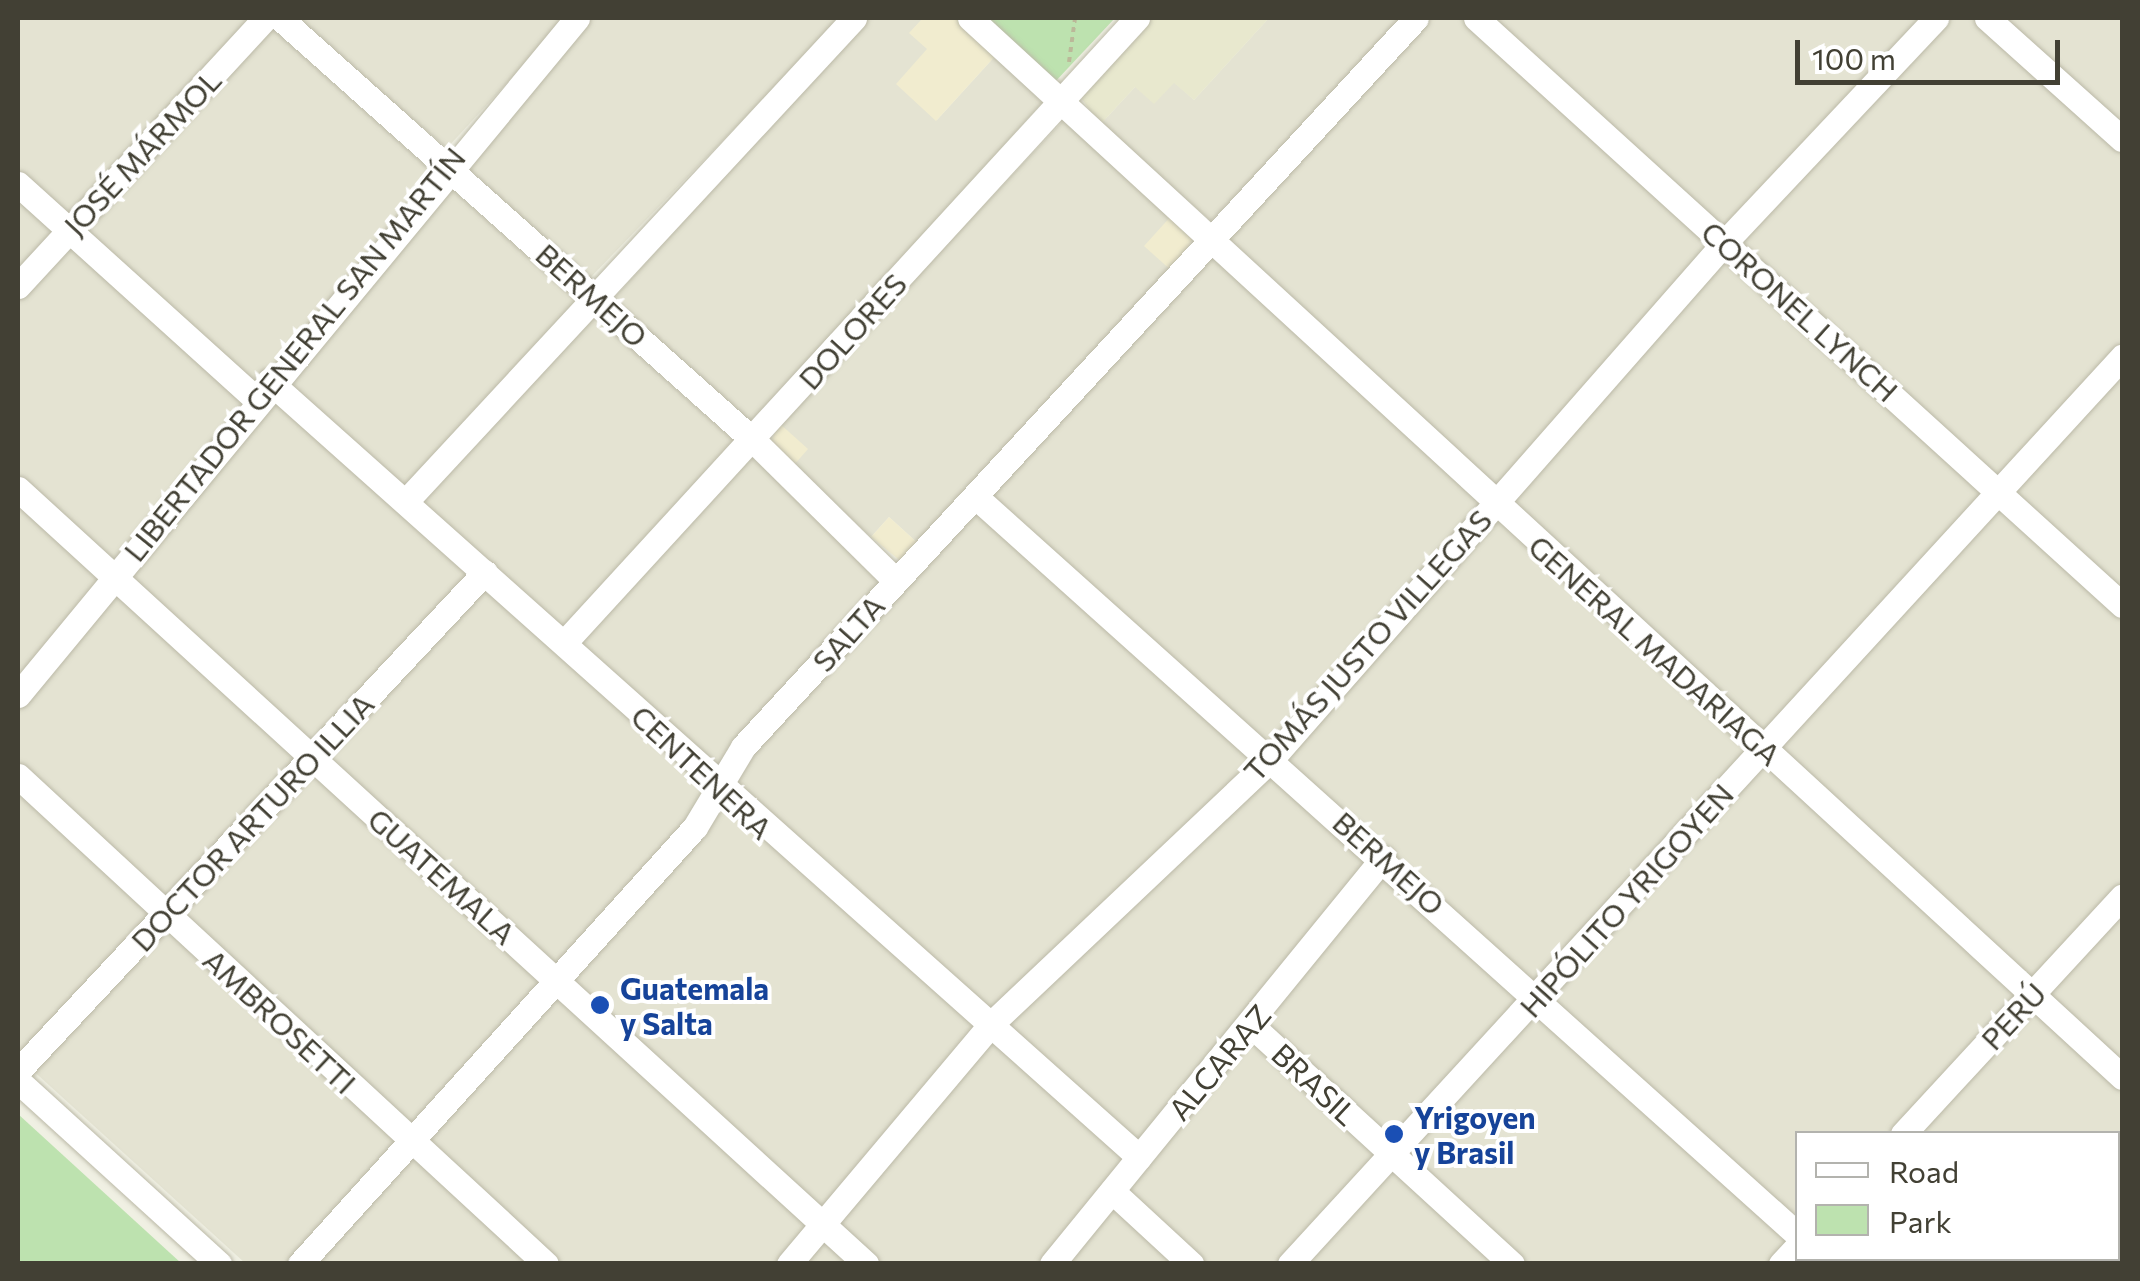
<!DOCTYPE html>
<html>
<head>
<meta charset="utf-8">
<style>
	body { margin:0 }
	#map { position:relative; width:2140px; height:1281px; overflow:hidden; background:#f0f0e3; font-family:Commissioner,sans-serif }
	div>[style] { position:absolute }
	.residential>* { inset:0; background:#e4e3d2 }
	.commercial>* { inset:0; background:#f1eccf }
	.education>* { inset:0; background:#e8e8ce }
	.green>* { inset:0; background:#bde2af }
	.path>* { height:4px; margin-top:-2px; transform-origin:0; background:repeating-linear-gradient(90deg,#bbb899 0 5px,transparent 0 10px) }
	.roads { filter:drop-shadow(0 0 2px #bbb9a7) drop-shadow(0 0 2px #bbb9a7) }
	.minor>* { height:25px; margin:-12.5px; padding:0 12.5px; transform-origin:12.5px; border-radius:12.5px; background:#fff }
	.dots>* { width:28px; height:28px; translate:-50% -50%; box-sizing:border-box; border:5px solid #fff; border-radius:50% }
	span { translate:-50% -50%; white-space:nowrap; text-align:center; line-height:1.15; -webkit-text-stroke:8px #fff; paint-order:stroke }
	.street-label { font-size:30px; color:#424034 }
	.transit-label { font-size:30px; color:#164399; font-weight:700 }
	.left { translate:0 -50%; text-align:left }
	.frame { position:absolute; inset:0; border:20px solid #424034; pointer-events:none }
	.legend { position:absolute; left:1795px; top:1131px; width:325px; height:130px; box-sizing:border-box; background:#fff; border:2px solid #b3b3ae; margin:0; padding:12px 18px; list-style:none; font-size:30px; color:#424034 }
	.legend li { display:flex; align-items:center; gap:20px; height:50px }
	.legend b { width:50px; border:2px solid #b3b3ae }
	.scale { position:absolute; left:1795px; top:40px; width:265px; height:45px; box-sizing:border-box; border:5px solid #424034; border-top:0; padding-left:12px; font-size:30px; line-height:35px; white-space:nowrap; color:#424034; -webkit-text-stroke:8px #fff; paint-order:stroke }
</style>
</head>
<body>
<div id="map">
	<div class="residential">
		<i style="clip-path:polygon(evenodd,18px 18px,260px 18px,901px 590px,1429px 18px,2122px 18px,2122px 1263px,245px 1263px,18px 1057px,18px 18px,1798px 1134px,2118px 1134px,2118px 1258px,1798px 1258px,1798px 1134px)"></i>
		<i style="clip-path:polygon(292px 18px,567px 18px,447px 148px)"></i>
		<i style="clip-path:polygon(589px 18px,841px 18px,589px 279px,467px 167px)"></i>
		<i style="clip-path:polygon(868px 18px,923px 18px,910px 33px,928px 49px,937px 120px,998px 53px,1042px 103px,751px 426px,614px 298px)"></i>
		<i style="clip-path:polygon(1269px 18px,1407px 18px,1211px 221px,1100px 125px,1135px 87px,1174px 82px,1194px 100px)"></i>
		<i style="clip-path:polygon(1064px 120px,1173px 214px,1173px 272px,921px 546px,889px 517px,871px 537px,793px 466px,779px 423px)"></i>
	</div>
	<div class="commercial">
		<i style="clip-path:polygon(923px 18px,958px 18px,998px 53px,936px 121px,896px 84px,927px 49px,909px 33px)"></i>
		<i style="clip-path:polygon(1173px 214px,1193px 238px,1173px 272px,1144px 246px)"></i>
		<i style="clip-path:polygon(779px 423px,808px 449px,793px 466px,771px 442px)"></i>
		<i style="clip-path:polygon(889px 517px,921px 546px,903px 563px,871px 537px)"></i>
	</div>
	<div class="education">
		<i style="clip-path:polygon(1151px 18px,1269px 18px,1194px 100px,1174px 83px,1154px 104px,1135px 87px,1100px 125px,1080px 96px)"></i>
	</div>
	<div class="green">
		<i style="clip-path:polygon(983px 18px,1115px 18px,1054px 83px)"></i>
		<i style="clip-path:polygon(18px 1114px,181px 1263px,18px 1263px)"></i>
	</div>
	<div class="path">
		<i style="left:1029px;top:18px;width:21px"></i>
		<i style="left:1069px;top:62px;width:44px;rotate:-82.2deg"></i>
	</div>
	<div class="roads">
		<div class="minor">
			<i style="left:280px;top:18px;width:634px;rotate:41.74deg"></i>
			<i style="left:753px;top:440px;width:199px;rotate:44.6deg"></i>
			<i style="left:970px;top:18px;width:1565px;rotate:42.59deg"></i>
			<i style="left:1476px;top:18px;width:873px;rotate:42.26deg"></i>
			<i style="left:1987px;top:18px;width:181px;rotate:41.9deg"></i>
			<i style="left:18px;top:184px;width:319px;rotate:42.1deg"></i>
			<i style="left:18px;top:286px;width:364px;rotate:-47.3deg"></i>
			<i style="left:269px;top:381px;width:1166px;rotate:41.73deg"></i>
			<i style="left:18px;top:489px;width:1149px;rotate:42.42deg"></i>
			<i style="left:976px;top:497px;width:1105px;rotate:41.92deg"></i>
			<i style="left:408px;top:499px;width:656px;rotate:-47.16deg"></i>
			<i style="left:564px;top:643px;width:848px;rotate:-47.49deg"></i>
			<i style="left:18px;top:695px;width:878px;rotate:-50.45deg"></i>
			<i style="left:18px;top:776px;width:719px;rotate:42.75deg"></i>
			<i style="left:1251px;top:1025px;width:354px;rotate:42.5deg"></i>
			<i style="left:18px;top:1071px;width:683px;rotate:-46.9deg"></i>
			<i style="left:18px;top:1081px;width:272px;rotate:42.3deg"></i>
			<i style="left:1903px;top:1134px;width:323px;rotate:-47.3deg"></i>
			<i style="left:1112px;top:1191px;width:108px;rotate:42.7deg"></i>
			<i style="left:1822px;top:1258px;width:8px;rotate:45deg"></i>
			<i style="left:300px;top:1264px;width:589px;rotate:-47.89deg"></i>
			<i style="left:695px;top:827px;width:93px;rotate:-59deg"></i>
			<i style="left:743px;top:747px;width:992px;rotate:-47.29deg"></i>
			<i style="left:789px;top:1264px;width:312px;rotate:-49.9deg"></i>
			<i style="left:990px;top:1025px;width:390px;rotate:-43.4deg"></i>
			<i style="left:1273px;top:757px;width:685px;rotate:-48.73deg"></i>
			<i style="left:1725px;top:242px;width:308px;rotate:-46.7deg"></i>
			<i style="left:1052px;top:1264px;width:524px;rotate:-50.81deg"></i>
			<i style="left:1290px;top:1264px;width:1231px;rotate:-47.47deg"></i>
			<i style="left:1781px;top:1264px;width:25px;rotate:-47deg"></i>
		</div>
	</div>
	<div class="dots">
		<i style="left:600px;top:1005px;background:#1a4fb4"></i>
		<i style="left:1394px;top:1134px;background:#1a4fb4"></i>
	</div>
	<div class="street-label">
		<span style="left:142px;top:152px;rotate:-47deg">JOSÉ MÁRMOL</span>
		<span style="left:592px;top:295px;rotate:42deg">BERMEJO</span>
		<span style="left:1800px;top:311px;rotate:42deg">CORONEL LYNCH</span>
		<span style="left:852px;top:331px;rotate:-48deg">DOLORES</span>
		<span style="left:294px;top:354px;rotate:-51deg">LIBERTADOR GENERAL SAN MARTÍN</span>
		<span style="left:848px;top:633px;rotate:-48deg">SALTA</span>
		<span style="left:1367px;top:645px;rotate:-48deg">TOMÁS JUSTO VILLEGAS</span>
		<span style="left:1655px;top:650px;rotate:42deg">GENERAL MADARIAGA</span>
		<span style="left:702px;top:772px;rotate:43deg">CENTENERA</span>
		<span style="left:252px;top:822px;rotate:-47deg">DOCTOR ARTURO ILLIA</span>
		<span style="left:1389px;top:863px;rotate:42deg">BERMEJO</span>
		<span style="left:442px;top:876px;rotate:42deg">GUATEMALA</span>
		<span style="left:1626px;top:900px;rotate:-48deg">HIPÓLITO YRIGOYEN</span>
		<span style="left:2013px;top:1016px;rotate:-47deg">PERÚ</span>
		<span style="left:280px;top:1021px;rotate:43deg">AMBROSETTI</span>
		<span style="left:1219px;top:1062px;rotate:-50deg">ALCARAZ</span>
		<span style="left:1315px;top:1084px;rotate:43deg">BRASIL</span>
	</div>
	<div class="transit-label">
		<span class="left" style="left:620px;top:1005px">Guatemala<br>y Salta</span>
		<span class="left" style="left:1414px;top:1134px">Yrigoyen<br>y Brasil</span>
	</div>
	<div class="frame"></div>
	<ul class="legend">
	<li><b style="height:12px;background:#fff"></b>Road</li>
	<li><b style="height:28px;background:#bde2af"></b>Park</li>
	</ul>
	<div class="scale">100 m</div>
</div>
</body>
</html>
